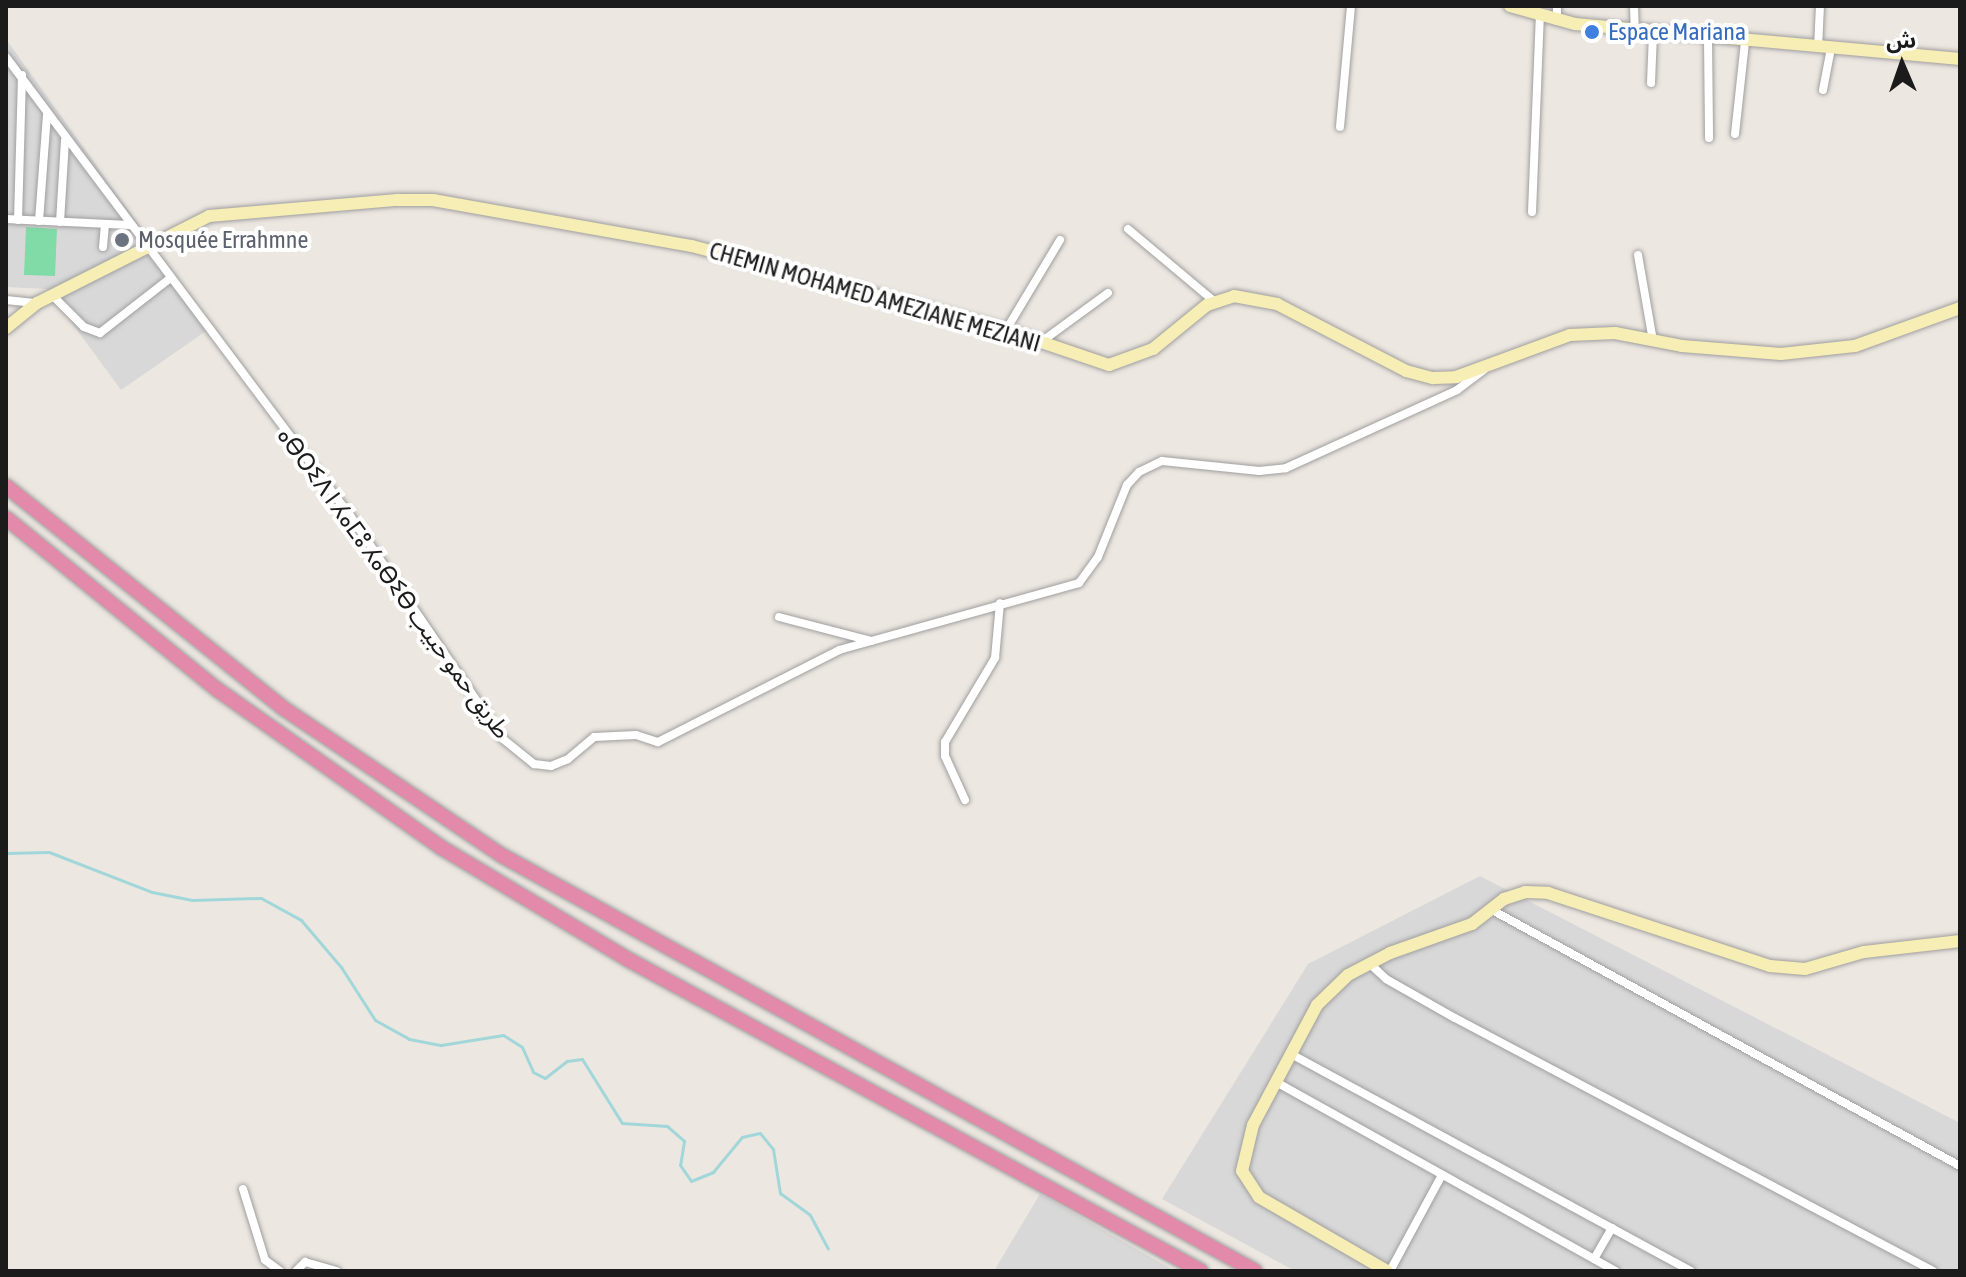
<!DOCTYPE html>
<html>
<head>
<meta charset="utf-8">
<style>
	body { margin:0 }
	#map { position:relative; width:1966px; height:1277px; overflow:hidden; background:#ede7e1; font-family:"Asap Condensed","Noto Sans Arabic","Noto Sans Tifinagh",sans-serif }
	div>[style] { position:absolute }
	.residential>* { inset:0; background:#d9d8d8 }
	.pitch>* { inset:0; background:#80dba7 }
	.stream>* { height:3px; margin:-1.5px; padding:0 1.5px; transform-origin:1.5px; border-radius:1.5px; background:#a2d7da }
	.roads { filter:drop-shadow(0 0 2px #9f9f9f) drop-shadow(0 0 2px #9f9f9f) }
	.street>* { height:8px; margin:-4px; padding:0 4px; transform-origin:4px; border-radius:4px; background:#fff }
	.secondary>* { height:12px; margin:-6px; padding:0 6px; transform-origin:6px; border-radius:6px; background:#f7eeb5 }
	.highway>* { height:14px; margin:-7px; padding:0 7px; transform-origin:7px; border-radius:7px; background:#e38aaa }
	.dots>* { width:22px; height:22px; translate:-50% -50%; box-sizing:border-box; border:4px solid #fff; border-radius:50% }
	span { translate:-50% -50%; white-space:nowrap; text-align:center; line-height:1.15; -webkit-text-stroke:8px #fff; paint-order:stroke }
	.shop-label { font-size:24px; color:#366cbe }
	.left { translate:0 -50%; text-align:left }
	.worship-label { font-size:24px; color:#5b616d }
	.street-label { font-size:24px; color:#1b1b1b }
	.frame { position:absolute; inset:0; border:8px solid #1b1b1b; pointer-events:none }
	.north { position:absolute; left:1862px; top:24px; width:80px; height:80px; -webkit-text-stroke:6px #fff; paint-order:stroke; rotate:358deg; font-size:22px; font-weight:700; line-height:32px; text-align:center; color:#1b1b1b }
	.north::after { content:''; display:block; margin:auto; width:28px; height:36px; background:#1b1b1b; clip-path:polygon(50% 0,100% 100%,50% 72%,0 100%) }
</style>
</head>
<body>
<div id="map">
	<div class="residential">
		<i style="clip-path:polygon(6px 39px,212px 327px,121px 390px,47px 289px,6px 287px)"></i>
		<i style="clip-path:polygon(1480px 876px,1960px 1123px,1960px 1271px,1295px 1271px,1162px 1199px,1308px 964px)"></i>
		<i style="clip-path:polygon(1040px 1194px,1175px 1271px,994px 1271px)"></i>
	</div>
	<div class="pitch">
		<i style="clip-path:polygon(26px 227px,57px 229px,55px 276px,24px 275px)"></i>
	</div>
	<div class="stream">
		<i style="left:6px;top:853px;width:43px;rotate:-1.3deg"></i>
		<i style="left:49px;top:852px;width:110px;rotate:21.2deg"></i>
		<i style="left:152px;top:892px;width:41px;rotate:11.3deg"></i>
		<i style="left:192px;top:900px;width:69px;rotate:-1.7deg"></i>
		<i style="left:261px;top:898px;width:46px;rotate:28.8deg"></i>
		<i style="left:301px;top:920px;width:62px;rotate:49.6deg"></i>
		<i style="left:341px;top:967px;width:63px;rotate:57.3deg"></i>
		<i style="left:375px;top:1020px;width:39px;rotate:29deg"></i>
		<i style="left:409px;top:1039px;width:33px;rotate:11deg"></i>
		<i style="left:441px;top:1045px;width:63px;rotate:-9.2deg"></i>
		<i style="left:503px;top:1035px;width:22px;rotate:32deg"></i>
		<i style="left:522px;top:1047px;width:27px;rotate:66deg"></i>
		<i style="left:533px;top:1072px;width:13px;rotate:27deg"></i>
		<i style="left:545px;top:1078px;width:28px;rotate:-38deg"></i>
		<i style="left:567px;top:1061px;width:15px;rotate:-8deg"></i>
		<i style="left:582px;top:1059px;width:75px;rotate:58deg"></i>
		<i style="left:622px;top:1123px;width:45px;rotate:3.8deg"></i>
		<i style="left:667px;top:1126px;width:23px;rotate:41deg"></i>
		<i style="left:684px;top:1141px;width:24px;rotate:99deg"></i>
		<i style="left:680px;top:1165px;width:19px;rotate:55deg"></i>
		<i style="left:691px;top:1181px;width:24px;rotate:-22deg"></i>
		<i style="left:713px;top:1172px;width:45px;rotate:-50.4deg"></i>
		<i style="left:742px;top:1137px;width:18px;rotate:-13deg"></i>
		<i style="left:760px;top:1133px;width:21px;rotate:51deg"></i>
		<i style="left:773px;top:1149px;width:45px;rotate:81deg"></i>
		<i style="left:780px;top:1193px;width:37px;rotate:36deg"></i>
		<i style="left:810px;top:1215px;width:38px;rotate:62deg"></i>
	</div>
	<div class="roads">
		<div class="street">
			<i style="left:1557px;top:6px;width:15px;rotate:90deg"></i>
			<i style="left:1634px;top:6px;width:25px;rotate:88deg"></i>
			<i style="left:1708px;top:38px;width:100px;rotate:89.4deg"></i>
			<i style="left:1818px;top:48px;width:42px;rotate:-87.3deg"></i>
			<i style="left:6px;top:57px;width:575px;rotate:53.13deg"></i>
			<i style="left:351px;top:517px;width:269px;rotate:55.6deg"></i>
			<i style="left:503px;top:739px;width:40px;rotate:39deg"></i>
			<i style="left:534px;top:764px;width:17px;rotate:7deg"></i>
			<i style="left:551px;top:766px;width:18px;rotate:-22deg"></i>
			<i style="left:568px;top:759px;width:34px;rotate:-40deg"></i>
			<i style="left:594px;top:737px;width:42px;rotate:-2.7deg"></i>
			<i style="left:636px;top:735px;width:23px;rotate:18deg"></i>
			<i style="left:658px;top:742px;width:203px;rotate:-26.9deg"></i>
			<i style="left:839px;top:650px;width:249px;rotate:-15.6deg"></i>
			<i style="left:1079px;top:583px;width:32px;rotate:-54deg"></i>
			<i style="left:1098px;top:557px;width:78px;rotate:-68.1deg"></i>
			<i style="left:1127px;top:485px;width:18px;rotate:-47deg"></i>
			<i style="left:1139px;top:472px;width:25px;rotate:-26deg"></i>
			<i style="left:1162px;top:461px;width:98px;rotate:5.9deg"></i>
			<i style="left:1259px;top:471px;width:27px;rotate:-6deg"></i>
			<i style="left:1286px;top:468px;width:188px;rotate:-24.5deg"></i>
			<i style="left:1457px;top:390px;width:34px;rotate:-37deg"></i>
			<i style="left:1651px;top:83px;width:50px;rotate:-87.7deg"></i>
			<i style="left:1823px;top:90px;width:43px;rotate:-79.2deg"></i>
			<i style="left:1340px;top:127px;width:121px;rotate:-84.8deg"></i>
			<i style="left:1735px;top:134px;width:93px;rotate:-83.8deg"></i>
			<i style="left:1532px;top:212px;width:195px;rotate:-87.7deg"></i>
			<i style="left:6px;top:219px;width:123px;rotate:2.8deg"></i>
			<i style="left:18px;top:220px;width:145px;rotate:-88.4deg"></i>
			<i style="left:39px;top:221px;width:106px;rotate:-85.7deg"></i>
			<i style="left:60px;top:222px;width:82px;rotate:-86.5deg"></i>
			<i style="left:1128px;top:229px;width:114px;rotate:40deg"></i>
			<i style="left:103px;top:247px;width:23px;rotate:-85deg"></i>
			<i style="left:1638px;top:255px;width:87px;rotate:80.1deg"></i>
			<i style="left:52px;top:295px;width:45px;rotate:45deg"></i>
			<i style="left:84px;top:327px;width:17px;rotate:21deg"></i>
			<i style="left:100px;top:333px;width:88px;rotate:-38deg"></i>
			<i style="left:6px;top:300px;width:31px;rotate:6deg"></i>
			<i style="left:1006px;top:330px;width:105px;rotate:-59deg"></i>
			<i style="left:1041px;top:342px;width:83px;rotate:-36.2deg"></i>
			<i style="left:779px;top:617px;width:95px;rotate:14.6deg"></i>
			<i style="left:965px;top:800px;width:48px;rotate:-114.4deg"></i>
			<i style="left:945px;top:756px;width:14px;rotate:-90deg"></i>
			<i style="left:945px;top:742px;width:98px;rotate:-59.2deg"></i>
			<i style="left:995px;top:658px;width:55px;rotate:-84.8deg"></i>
			<i style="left:1492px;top:910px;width:533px;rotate:28.68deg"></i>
			<i style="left:1369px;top:963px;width:23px;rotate:43deg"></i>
			<i style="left:1386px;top:979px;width:79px;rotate:29.5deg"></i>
			<i style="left:1455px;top:1018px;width:541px;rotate:27.89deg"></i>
			<i style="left:1291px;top:1054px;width:455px;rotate:28.5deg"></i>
			<i style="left:1276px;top:1082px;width:389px;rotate:29.1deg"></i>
			<i style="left:243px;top:1189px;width:74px;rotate:72.8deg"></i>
			<i style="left:265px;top:1260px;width:19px;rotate:36deg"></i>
			<i style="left:1594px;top:1259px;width:36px;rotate:-60deg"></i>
			<i style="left:296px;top:1271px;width:13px;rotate:-45deg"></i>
			<i style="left:305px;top:1262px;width:33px;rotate:16deg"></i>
			<i style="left:1390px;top:1271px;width:109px;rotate:-61.6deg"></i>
		</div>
		<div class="secondary">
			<i style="left:1510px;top:6px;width:67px;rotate:15.5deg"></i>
			<i style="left:1575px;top:24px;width:387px;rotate:5.2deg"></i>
			<i style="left:6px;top:328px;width:40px;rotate:-39deg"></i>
			<i style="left:37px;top:303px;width:193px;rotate:-26.8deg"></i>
			<i style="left:209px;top:216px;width:189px;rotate:-4.9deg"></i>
			<i style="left:397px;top:200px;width:36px"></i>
			<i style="left:433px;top:200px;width:263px;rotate:10.1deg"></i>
			<i style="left:692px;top:246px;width:325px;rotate:15deg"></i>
			<i style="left:1006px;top:330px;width:109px;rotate:18.8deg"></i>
			<i style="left:1109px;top:365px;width:47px;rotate:-20deg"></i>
			<i style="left:1153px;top:349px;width:70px;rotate:-39.2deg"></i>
			<i style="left:1207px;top:305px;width:28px;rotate:-18deg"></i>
			<i style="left:1234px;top:296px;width:44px;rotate:10.5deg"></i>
			<i style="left:1277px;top:304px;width:145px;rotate:27.4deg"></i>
			<i style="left:1406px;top:371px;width:28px;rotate:15deg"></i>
			<i style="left:1433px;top:378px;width:23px;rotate:-2deg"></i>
			<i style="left:1456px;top:377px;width:121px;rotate:-20.2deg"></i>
			<i style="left:1570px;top:335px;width:45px;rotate:-2.5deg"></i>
			<i style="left:1615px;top:333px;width:68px;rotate:11deg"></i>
			<i style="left:1682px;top:346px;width:99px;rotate:4.6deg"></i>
			<i style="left:1781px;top:354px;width:74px;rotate:-6.2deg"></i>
			<i style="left:1855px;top:346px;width:112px;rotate:-19.9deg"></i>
			<i style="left:1387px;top:1271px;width:148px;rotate:-150deg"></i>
			<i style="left:1259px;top:1197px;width:31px;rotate:-123deg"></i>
			<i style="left:1242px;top:1171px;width:47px;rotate:-76.6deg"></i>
			<i style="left:1253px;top:1125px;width:136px;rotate:-61.9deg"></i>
			<i style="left:1317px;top:1005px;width:43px;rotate:-44.1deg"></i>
			<i style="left:1348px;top:975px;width:47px;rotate:-27.6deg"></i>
			<i style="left:1390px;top:953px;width:87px;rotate:-19.5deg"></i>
			<i style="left:1472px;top:924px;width:41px;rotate:-38deg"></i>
			<i style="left:1504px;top:899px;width:22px;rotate:-18deg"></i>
			<i style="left:1525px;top:892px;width:23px;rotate:2deg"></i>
			<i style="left:1548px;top:893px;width:234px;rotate:18.2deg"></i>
			<i style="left:1770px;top:966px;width:35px;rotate:5deg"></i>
			<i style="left:1805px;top:969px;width:61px;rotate:-16.1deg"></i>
			<i style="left:1864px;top:952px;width:97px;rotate:-6.5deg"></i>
		</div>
		<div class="highway">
			<i style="left:6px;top:486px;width:355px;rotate:38.7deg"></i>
			<i style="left:283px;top:708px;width:263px;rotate:34deg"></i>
			<i style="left:501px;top:855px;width:861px;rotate:28.89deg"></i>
			<i style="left:6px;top:518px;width:273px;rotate:39.1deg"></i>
			<i style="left:218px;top:690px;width:274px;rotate:35.2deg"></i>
			<i style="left:442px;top:848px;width:218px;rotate:30.9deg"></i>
			<i style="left:629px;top:960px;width:651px;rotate:28.53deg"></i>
		</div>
	</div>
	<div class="dots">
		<i style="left:1592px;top:32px;background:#3f7fe0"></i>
		<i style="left:122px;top:240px;background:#6b7280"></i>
	</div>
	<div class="shop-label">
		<span class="left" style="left:1608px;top:32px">Espace Mariana</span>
	</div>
	<div class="worship-label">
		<span class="left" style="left:138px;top:240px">Mosquée Errahmne</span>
	</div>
	<div class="street-label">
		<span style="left:875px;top:297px;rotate:16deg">CHEMIN MOHAMED AMEZIANE MEZIANI</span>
		<span style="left:394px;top:583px;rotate:54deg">ⴰⴱⵔⵉⴷ ⵏ ⵃⴰⵎⵓ ⵃⴰⴱⵉⴱ طريق حمو حبيب</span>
	</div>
	<div class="frame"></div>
	<div class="north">ش</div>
</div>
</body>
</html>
